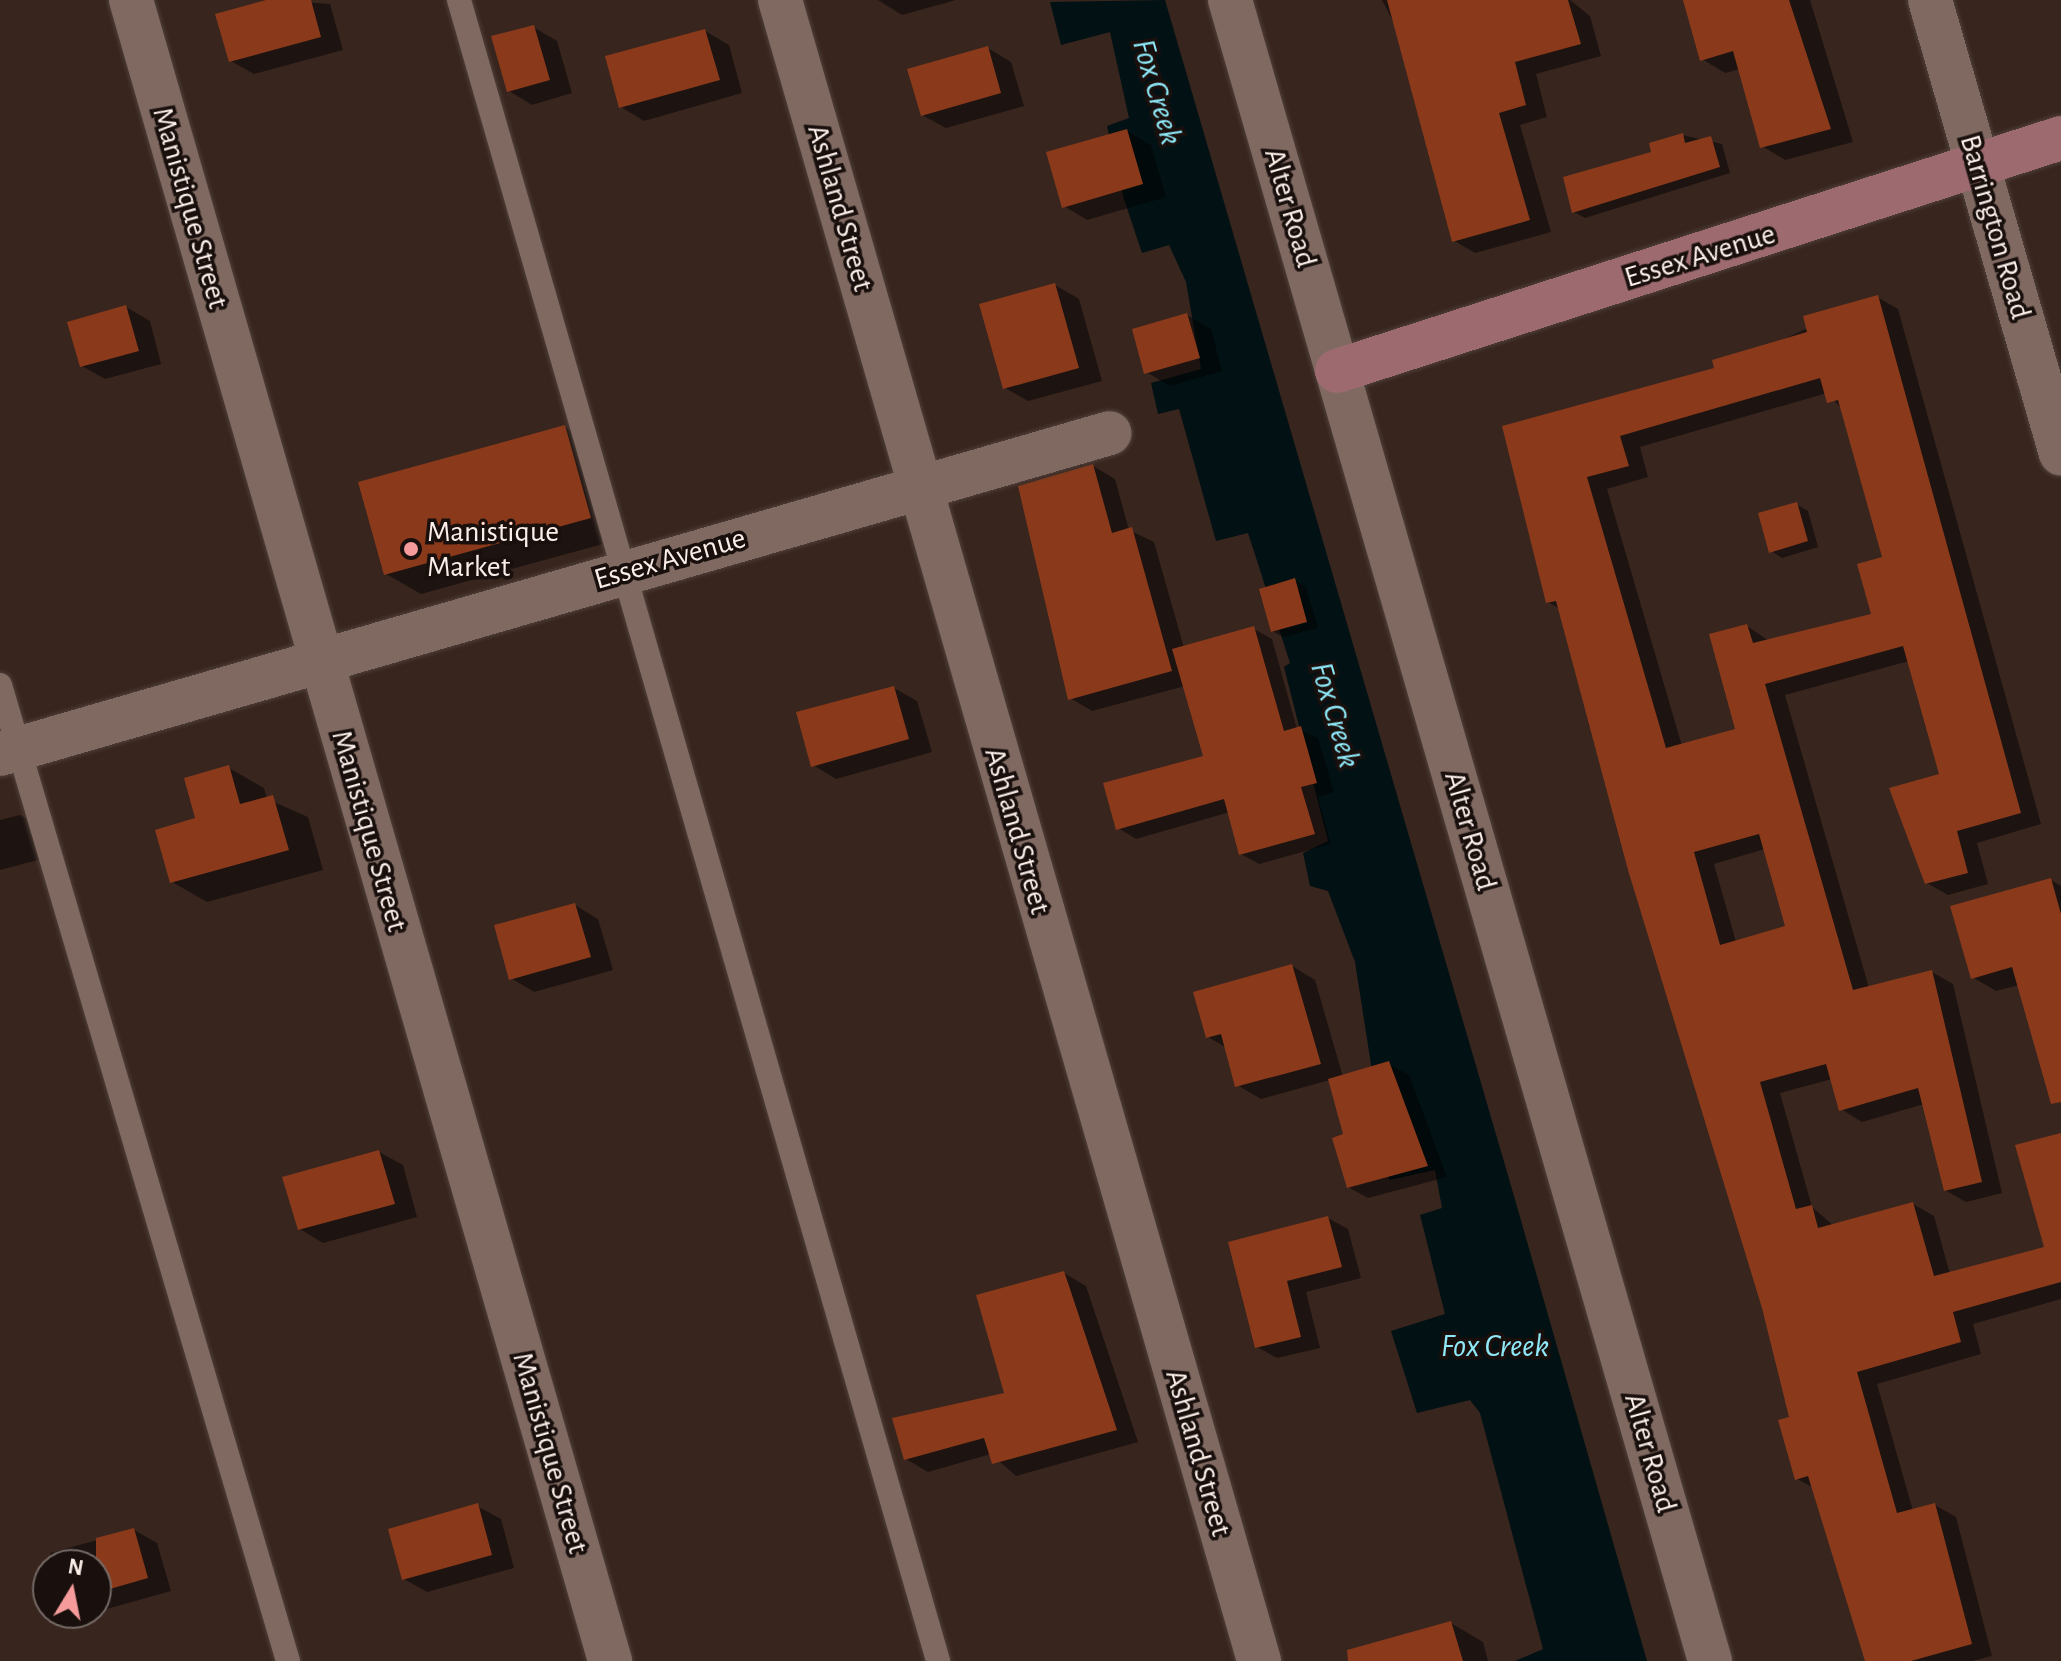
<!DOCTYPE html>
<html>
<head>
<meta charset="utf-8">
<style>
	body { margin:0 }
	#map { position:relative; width:2061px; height:1661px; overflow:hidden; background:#38251e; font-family:"Alegreya Sans",sans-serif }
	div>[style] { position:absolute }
	.water>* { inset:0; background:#021114 }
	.shadow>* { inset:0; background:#0007 }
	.building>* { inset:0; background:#8a3a1b }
	.roads { filter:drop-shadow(0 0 2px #4f403a) drop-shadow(0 0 2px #4f403a) }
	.lane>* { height:24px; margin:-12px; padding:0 12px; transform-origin:12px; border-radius:12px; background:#7f6961 }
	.street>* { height:44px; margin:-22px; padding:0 22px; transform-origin:22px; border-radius:22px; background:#7f6961 }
	.secondary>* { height:44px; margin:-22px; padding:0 22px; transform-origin:22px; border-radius:22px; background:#9d6b6f }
	.dots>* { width:22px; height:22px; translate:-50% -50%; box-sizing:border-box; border:4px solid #19100d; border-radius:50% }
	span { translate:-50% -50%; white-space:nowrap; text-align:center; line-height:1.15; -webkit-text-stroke:7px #19100d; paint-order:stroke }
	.street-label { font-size:30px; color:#fcefea }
	.poi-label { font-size:30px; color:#fcefea }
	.left { translate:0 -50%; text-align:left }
	.water-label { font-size:32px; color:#8ee8f7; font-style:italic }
	.north { position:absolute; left:32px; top:1549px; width:80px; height:80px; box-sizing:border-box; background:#19100d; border:2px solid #746965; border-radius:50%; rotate:10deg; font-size:22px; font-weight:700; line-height:32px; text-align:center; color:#fcefea }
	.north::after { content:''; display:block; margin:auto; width:28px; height:36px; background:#f59b9b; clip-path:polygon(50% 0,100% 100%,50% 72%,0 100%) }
</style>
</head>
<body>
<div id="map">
	<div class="water">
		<i style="clip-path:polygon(1165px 0,1514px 1196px,1647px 1661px,1515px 1661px,1543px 1649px,1480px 1413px,1470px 1400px,1417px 1413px,1391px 1331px,1445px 1314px,1420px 1215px,1442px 1208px,1435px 1170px,1389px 1180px,1355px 962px,1328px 891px,1310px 886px,1303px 853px,1328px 841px,1284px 667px,1290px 663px,1248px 533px,1216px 541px,1179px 409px,1158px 414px,1151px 383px,1201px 369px,1186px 282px,1169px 245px,1142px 253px,1124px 199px,1107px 126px,1129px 118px,1110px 32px,1061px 45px,1050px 2px)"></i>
	</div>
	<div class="shadow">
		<i style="clip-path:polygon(273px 0,330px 4px,343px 50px,254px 74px,231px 61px)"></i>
		<i style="clip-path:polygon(878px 0,956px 0,902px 15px)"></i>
		<i style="clip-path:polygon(1382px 0,1570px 0,1590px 16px,1601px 56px,1536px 74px,1547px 117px,1520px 125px,1551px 232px,1475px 253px,1453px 240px,1398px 31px)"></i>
		<i style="clip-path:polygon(1685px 0,1810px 0,1853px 142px,1785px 160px,1762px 146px,1740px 69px,1725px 73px,1702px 59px)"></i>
		<i style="clip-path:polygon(533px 27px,557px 41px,572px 93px,532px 105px,509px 91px)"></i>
		<i style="clip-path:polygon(705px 31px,729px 45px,742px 93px,644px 121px,621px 107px)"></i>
		<i style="clip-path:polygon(988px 48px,1011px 62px,1024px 106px,946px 128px,922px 115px)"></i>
		<i style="clip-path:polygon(1127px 131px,1151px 145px,1166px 197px,1087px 220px,1064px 206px)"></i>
		<i style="clip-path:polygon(1682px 135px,1722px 144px,1730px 173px,1585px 218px,1574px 212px)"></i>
		<i style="clip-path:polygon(1055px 285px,1079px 299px,1102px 381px,1028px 401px,1005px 388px)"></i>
		<i style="clip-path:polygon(evenodd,1877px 297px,1898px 309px,2041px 824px,1977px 843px,1988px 884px,1948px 895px,1927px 883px,1942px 775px,1909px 661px,1785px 695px,1869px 988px,1932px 972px,1953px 984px,2002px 1193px,1966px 1202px,1945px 1190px,1924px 1104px,1862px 1122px,1841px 1109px,1832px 1079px,1780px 1093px,1812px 1207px,1834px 1226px,1913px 1204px,1934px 1216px,1950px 1274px,2046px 1248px,2061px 1135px,2061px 1299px,1973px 1324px,1981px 1354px,1877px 1384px,1913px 1511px,1935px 1505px,1956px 1517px,1992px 1656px,1972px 1661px,1867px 1661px,1814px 1488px,1797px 1479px,1792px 1418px,1764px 1308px,1560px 609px,1548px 602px,1504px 428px,1717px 369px,1877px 297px,1827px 393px,1843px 410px,1885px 558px,1874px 615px,1769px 641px,1747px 626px,1737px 730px,1682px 746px,1607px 489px,1648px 477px,1640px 447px,1827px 393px,1877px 297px,1765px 849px,1788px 928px,1736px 942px,1714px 864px,1765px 849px)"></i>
		<i style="clip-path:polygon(126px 307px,150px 321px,161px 364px,105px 379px,82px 366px)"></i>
		<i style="clip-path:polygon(1187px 315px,1211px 329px,1222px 371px,1170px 386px,1146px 372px)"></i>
		<i style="clip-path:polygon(565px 427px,600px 447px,625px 538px,421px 594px,386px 574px)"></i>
		<i style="clip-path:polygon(1093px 466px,1115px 479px,1129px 530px,1154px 542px,1184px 648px,1254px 629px,1272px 639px,1297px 729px,1318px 738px,1334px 792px,1318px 797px,1331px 844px,1259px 864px,1241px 854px,1230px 812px,1136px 839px,1118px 828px,1206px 757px,1185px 686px,1092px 711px,1070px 698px)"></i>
		<i style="clip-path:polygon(1796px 504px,1808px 511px,1818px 547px,1782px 558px,1771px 551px)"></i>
		<i style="clip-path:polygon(1295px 581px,1306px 587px,1318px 628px,1284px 637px,1272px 631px)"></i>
		<i style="clip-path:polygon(894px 688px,917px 701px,932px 752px,836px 779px,813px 765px)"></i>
		<i style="clip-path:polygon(229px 768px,264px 788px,267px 799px,308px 817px,323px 870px,207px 902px,172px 882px)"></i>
		<i style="clip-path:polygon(20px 815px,31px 821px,42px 859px,0 870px,0 820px)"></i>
		<i style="clip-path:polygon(2051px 880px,2061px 886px,2061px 1092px,2019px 985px,1996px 991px,1972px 977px)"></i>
		<i style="clip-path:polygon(575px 905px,598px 919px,613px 970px,534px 992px,511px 978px)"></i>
		<i style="clip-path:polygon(1292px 966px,1315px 980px,1343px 1077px,1389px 1064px,1409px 1075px,1447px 1177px,1368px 1198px,1348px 1187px,1346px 1136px,1330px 1080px,1261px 1099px,1237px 1085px,1227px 1048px,1208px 1037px)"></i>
		<i style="clip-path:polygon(379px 1152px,403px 1165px,417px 1217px,323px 1243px,300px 1229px)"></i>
		<i style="clip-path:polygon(1328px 1218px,1348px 1229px,1361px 1278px,1306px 1292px,1320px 1348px,1277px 1358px,1257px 1347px,1230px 1244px)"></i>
		<i style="clip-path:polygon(1064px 1273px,1086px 1286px,1138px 1442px,1016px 1476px,991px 1454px,928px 1472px,906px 1459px,1006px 1394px)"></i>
		<i style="clip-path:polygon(477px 1506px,501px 1519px,514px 1568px,427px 1592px,404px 1579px)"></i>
		<i style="clip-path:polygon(134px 1530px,157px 1543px,171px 1591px,96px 1612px,96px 1565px,53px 1565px,50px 1553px)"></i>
		<i style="clip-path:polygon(1451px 1623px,1483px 1642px,1488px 1661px,1363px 1661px)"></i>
	</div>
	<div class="building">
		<i style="clip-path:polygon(266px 0,311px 0,321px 37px,229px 62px,215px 14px)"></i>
		<i style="clip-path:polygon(1387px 0,1568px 0,1581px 44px,1515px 62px,1526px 105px,1499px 113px,1530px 220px,1452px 242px)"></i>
		<i style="clip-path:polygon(1683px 0,1789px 0,1831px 129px,1760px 148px,1733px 51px,1700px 61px)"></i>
		<i style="clip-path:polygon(534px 25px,550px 80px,507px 92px,491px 36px)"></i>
		<i style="clip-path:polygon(705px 29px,720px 80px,619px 108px,605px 56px)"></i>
		<i style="clip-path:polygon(988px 46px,1001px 93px,921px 116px,907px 69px)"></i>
		<i style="clip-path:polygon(1127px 129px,1143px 184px,1062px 208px,1046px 152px)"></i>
		<i style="clip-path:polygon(1683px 133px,1685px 143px,1711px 136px,1720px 167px,1572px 213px,1563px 177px,1651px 152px,1649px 143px)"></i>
		<i style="clip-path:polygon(1055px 283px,1079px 368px,1003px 389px,979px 304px)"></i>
		<i style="clip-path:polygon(evenodd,1878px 295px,2021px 813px,1957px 831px,1968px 873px,1925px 884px,1889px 788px,1939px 774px,1903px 646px,1765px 684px,1853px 990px,1932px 970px,1982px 1182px,1944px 1191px,1918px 1088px,1839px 1111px,1826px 1064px,1760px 1082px,1796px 1209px,1812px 1205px,1818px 1228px,1913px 1202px,1934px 1276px,2044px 1247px,2015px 1145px,2061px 1133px,2061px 1282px,1953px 1312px,1961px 1342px,1857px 1372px,1897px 1513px,1935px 1503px,1972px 1644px,1911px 1661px,1865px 1661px,1808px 1476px,1795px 1480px,1778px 1420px,1789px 1417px,1762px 1308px,1628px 870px,1556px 601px,1546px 603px,1502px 426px,1714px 368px,1712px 360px,1807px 332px,1803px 316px,1878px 295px,1820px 378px,1827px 403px,1838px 400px,1882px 557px,1857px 564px,1871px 614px,1753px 643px,1747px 624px,1709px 634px,1735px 729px,1666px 748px,1587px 477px,1629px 466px,1620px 436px,1820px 378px,1878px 295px,1759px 834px,1785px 926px,1720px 945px,1694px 852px,1759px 834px)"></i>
		<i style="clip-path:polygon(126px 305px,139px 351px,80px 367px,67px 322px)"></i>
		<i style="clip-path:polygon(1187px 313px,1200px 358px,1144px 374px,1132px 329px)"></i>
		<i style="clip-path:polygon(565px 425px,591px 518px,384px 575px,358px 482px)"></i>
		<i style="clip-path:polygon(1093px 464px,1112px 533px,1132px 527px,1172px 671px,1068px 700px,1018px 486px)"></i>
		<i style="clip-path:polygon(1797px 502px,1808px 541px,1769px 553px,1758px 513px)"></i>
		<i style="clip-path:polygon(1295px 578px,1307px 622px,1271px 632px,1259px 589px)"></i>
		<i style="clip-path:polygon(1254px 626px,1284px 731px,1301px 726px,1317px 783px,1301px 787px,1315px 834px,1239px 855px,1224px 799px,1116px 830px,1103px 783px,1203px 756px,1172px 649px)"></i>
		<i style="clip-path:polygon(894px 686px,909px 739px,811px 767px,796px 712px)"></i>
		<i style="clip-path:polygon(229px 765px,240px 804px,273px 795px,289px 850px,170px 883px,155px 830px,195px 818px,184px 778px)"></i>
		<i style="clip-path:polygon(2051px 878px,2061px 914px,2061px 1102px,2051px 1104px,2012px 967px,1971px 979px,1950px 906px)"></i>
		<i style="clip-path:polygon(575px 903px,591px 957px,509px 980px,494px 925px)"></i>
		<i style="clip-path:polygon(1292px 964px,1321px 1064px,1235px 1087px,1221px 1034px,1206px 1038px,1193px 992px)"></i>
		<i style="clip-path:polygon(1389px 1061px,1428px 1166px,1347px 1188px,1332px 1138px,1343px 1134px,1328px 1079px)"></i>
		<i style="clip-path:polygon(379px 1150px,395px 1204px,298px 1230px,282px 1177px)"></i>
		<i style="clip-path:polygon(1328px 1216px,1342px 1267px,1287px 1281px,1301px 1337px,1255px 1348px,1228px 1242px)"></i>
		<i style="clip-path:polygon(1064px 1271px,1117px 1430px,992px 1464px,984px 1438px,904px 1460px,892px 1418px,1004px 1393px,976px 1295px)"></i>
		<i style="clip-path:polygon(478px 1503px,492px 1555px,402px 1580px,388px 1529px)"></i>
		<i style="clip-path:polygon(134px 1528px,148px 1578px,96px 1593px,96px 1538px)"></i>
		<i style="clip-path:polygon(1451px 1621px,1463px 1661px,1348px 1661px,1347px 1650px)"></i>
	</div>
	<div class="roads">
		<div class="lane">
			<i style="left:459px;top:0;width:1729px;rotate:73.91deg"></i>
			<i style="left:0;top:685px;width:1018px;rotate:73.56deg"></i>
		</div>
		<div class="street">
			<i style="left:131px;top:0;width:1729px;rotate:73.91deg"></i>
			<i style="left:780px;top:0;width:1729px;rotate:73.91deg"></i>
			<i style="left:1230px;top:0;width:1729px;rotate:73.88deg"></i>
			<i style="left:1930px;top:0;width:472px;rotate:73.9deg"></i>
			<i style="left:0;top:754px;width:1155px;rotate:-16.13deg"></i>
		</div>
		<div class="secondary">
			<i style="left:1337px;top:371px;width:761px;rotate:-17.84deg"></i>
		</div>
	</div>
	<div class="dots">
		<i style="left:411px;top:549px;background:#f59b9b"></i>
	</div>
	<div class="street-label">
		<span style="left:190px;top:208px;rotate:74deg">Manistique Street</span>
		<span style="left:840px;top:208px;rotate:74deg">Ashland Street</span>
		<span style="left:1290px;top:208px;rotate:74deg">Alter Road</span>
		<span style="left:1995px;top:227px;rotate:74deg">Barrington Road</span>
		<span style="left:1700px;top:256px;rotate:-17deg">Essex Avenue</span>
		<span style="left:670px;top:559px;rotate:-16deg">Essex Avenue</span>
		<span style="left:369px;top:831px;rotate:74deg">Manistique Street</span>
		<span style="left:1017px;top:831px;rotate:74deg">Ashland Street</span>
		<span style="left:1470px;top:831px;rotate:74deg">Alter Road</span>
		<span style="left:550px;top:1453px;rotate:74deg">Manistique Street</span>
		<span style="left:1198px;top:1453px;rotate:74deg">Ashland Street</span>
		<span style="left:1650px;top:1453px;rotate:74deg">Alter Road</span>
	</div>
	<div class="poi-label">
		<span class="left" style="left:427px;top:549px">Manistique<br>Market</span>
	</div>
	<div class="water-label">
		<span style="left:1157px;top:92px;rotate:74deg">Fox Creek</span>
		<span style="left:1335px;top:715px;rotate:74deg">Fox Creek</span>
		<span style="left:1495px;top:1346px">Fox Creek</span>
	</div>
	<div class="north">N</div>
</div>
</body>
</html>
